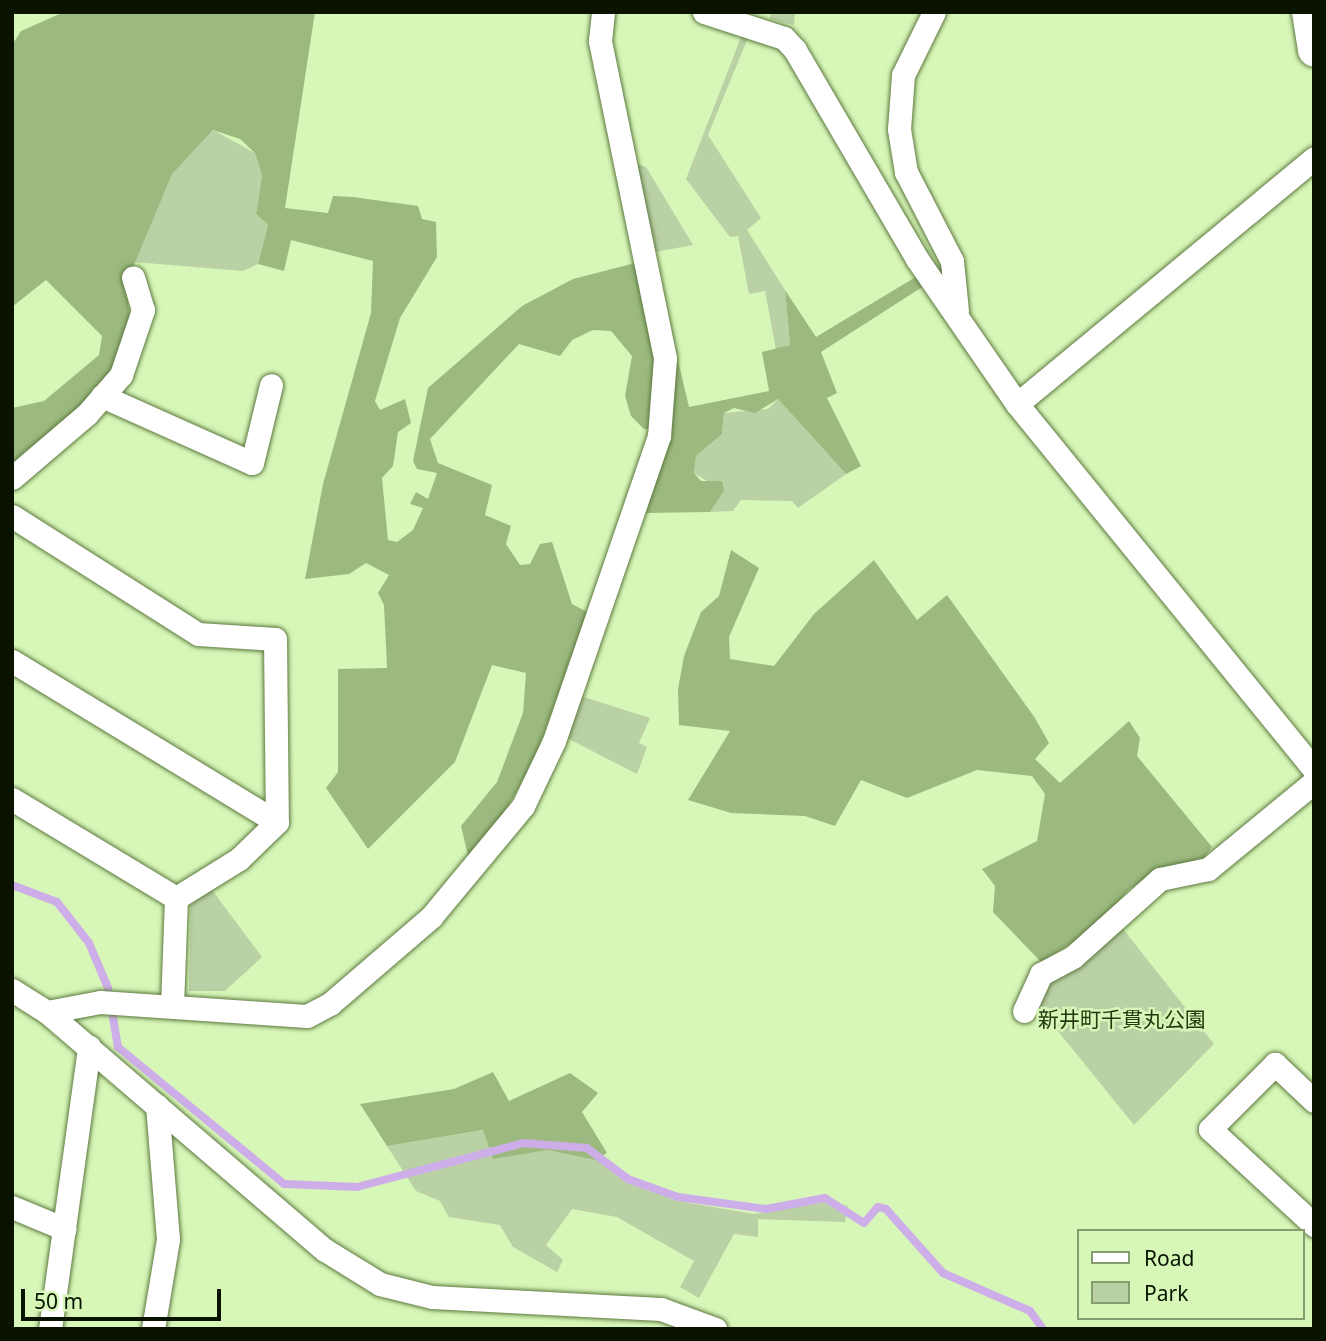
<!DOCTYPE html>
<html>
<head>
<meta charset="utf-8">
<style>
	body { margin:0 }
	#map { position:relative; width:1326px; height:1341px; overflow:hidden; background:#d7f7b8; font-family:"Noto Sans","Noto Sans JP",sans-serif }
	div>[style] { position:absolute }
	.green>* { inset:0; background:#bad0a5 }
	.forest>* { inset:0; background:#9cba7f }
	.stream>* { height:8px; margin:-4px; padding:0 4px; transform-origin:4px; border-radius:4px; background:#ceaee8 }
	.roads { filter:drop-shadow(0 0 2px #5e7940) drop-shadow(0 0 2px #5e7940) }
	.street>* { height:23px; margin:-11.5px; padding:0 11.5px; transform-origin:11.5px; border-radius:11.5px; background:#fff }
	.secondary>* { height:32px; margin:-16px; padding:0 16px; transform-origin:16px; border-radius:16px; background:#fff }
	span { translate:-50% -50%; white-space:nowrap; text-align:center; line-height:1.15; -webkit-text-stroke:5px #d7f7b8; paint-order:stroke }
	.park-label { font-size:21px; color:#26390e }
	.frame { position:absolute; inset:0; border:14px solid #091300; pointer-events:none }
	.legend { position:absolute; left:1077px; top:1229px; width:228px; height:91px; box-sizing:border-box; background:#d7f7b8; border:2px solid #859c6e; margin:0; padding:9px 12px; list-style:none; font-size:21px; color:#091300 }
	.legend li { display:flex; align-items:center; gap:14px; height:35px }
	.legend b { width:35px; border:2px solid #859c6e }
	.scale { position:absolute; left:21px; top:1289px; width:200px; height:32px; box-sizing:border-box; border:4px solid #091300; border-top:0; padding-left:9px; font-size:21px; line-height:24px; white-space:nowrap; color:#091300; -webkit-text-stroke:5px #d7f7b8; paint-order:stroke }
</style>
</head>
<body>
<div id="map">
	<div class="green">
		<i style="clip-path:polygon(771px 12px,795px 12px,794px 25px,770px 19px)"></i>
		<i style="clip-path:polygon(745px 27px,752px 28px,708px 135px,761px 218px,747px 230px,785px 290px,790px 345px,776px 350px,765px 291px,749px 294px,738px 236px,730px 237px,686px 179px)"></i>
		<i style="clip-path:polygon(213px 130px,255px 153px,262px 176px,256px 214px,268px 225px,258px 264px,243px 271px,134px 262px,171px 174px)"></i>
		<i style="clip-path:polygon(634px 163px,646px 167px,693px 245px,655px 252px)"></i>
		<i style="clip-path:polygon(778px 399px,846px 474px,798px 508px,792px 501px,741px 500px,733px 511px,710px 512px,724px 491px,694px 473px,696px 456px,722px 434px,724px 413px,768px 409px)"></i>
		<i style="clip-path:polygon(577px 695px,650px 718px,639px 743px,647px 747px,637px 774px,563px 736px)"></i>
		<i style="clip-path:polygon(212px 890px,262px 957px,225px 991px,189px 991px,191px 905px)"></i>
		<i style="clip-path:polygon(1123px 929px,1214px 1044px,1134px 1125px,1036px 1004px,1047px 987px)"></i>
		<i style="clip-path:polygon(484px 1130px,493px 1158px,548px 1150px,579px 1154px,599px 1158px,627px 1182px,678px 1201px,754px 1214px,826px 1202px,848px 1206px,845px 1222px,758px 1219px,758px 1237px,734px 1234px,699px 1298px,680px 1287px,694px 1261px,617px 1217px,572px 1209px,546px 1245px,563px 1260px,557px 1272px,513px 1247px,500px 1225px,449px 1217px,440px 1201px,416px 1191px,387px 1146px)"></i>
	</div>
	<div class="forest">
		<i style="clip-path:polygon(64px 12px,315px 12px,285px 208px,328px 213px,333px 196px,353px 197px,418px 206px,422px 219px,436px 222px,437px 257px,400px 318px,375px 401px,380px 410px,405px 399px,411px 423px,398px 432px,393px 466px,382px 478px,388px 540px,397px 542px,413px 530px,423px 508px,410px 504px,416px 492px,428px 499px,437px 473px,417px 469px,413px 461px,428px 388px,522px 306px,573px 279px,639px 262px,660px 359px,654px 429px,644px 429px,631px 416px,625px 396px,632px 356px,611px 331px,593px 330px,572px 340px,560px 356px,519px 344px,430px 439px,438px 463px,492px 485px,485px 515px,511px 526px,506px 544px,520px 565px,530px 564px,540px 544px,552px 542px,572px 604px,587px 612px,536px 756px,506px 810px,468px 856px,461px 826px,497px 782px,523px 713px,526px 673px,492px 665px,455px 762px,368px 849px,326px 788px,338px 772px,338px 669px,387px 668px,384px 605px,378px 593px,389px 575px,366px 563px,349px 574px,305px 579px,323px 484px,371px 313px,373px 261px,291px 240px,284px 271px,258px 264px,268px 225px,256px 214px,262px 176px,255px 153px,240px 139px,213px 130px,172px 174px,126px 284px,130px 319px,110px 373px,69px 421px,12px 465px,12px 408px,44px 401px,99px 355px,102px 336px,46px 280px,12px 307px,12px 45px,21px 31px)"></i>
		<i style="clip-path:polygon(924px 272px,930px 282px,821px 352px,837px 393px,827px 398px,861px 466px,846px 474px,778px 399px,755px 413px,734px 408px,724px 413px,722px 434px,696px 456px,694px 473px,701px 481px,722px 481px,724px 491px,710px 512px,646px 513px,666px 440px,678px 360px,689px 407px,769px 391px,762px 352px,790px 345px,785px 290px,816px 337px)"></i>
		<i style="clip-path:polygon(731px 550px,759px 568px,729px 637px,730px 659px,774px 666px,814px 614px,874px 560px,917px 620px,947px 595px,1035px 718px,1049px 743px,1035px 759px,1060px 783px,1129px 721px,1140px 738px,1137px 756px,1212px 847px,1203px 859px,1161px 868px,1128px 890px,1098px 927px,1041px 962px,993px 912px,995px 886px,982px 869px,1037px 841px,1045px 794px,1032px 776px,977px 770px,907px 798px,861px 780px,835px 826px,805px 816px,731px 813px,688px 800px,730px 731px,679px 725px,678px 689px,684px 656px,701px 612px,719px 596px)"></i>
		<i style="clip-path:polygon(493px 1072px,509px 1101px,570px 1073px,598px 1093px,582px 1112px,607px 1153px,596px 1160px,548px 1150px,493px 1159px,483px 1130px,387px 1146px,360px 1104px,454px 1089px)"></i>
	</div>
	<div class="stream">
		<i style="left:12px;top:885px;width:48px;rotate:20.7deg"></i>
		<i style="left:57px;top:902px;width:52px;rotate:52deg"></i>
		<i style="left:89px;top:943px;width:49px;rotate:67.1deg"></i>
		<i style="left:108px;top:988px;width:60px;rotate:80.4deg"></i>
		<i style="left:118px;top:1047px;width:215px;rotate:39.5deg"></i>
		<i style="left:284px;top:1184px;width:73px;rotate:2.4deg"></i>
		<i style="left:357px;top:1187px;width:172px;rotate:-14.8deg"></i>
		<i style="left:523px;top:1143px;width:64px;rotate:4.5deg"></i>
		<i style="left:587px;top:1148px;width:51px;rotate:37.1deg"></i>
		<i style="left:628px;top:1179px;width:53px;rotate:19.8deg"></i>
		<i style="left:678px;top:1197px;width:89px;rotate:7.8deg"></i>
		<i style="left:766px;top:1209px;width:60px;rotate:-10.6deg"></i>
		<i style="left:825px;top:1198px;width:46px;rotate:32.7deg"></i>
		<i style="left:864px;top:1223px;width:21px;rotate:-49deg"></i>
		<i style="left:878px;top:1207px;width:8px;rotate:14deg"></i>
		<i style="left:886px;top:1209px;width:86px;rotate:48.3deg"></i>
		<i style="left:943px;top:1273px;width:95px;rotate:23.6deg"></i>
		<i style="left:1030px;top:1311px;width:22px;rotate:54deg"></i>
	</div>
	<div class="roads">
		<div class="street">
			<i style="left:704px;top:12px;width:84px;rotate:18deg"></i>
			<i style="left:784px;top:38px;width:16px;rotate:47deg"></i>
			<i style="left:795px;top:50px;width:242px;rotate:59.7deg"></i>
			<i style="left:917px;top:259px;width:176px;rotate:55.4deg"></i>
			<i style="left:1017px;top:404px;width:471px;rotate:50.9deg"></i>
			<i style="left:934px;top:12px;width:70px;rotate:116.2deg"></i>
			<i style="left:903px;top:75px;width:54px;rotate:94.2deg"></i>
			<i style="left:899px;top:129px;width:44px;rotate:80.8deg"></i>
			<i style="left:906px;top:172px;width:100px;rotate:62.7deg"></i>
			<i style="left:952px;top:261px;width:50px;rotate:84.3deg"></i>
			<i style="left:102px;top:396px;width:164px;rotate:24.1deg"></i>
			<i style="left:252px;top:463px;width:80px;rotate:-76.3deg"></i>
			<i style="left:1017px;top:404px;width:386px;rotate:-39.6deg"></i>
			<i style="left:12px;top:478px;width:99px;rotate:-40.5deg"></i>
			<i style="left:87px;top:414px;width:52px;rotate:-48.9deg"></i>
			<i style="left:121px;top:375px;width:69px;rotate:-71.3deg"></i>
			<i style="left:143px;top:310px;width:34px;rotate:-107deg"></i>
			<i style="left:12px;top:516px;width:220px;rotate:32.4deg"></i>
			<i style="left:198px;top:634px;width:77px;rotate:3.7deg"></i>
			<i style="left:275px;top:639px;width:183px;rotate:89.4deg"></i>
			<i style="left:277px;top:822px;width:53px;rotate:135.8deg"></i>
			<i style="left:239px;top:859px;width:74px;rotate:148.2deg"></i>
			<i style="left:176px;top:898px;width:107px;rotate:92.1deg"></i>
			<i style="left:12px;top:661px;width:310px;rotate:31.3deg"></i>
			<i style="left:12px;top:799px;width:192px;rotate:31.1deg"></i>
			<i style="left:12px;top:990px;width:41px;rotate:32.2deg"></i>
			<i style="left:47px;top:1012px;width:366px;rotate:40.6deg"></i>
			<i style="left:325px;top:1250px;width:65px;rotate:31.7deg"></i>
			<i style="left:380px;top:1284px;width:54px;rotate:14deg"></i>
			<i style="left:432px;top:1297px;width:229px;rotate:3deg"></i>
			<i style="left:661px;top:1309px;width:58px;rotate:20.3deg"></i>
			<i style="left:1024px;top:1011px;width:41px;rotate:-65.3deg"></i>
			<i style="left:1041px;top:974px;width:36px;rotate:-28deg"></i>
			<i style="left:1073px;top:957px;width:117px;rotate:-41.9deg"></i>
			<i style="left:1160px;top:879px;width:49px;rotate:-11.8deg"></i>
			<i style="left:1208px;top:869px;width:137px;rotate:-39.4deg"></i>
			<i style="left:47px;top:1012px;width:54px;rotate:-10.7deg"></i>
			<i style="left:100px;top:1002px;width:207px;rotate:3.9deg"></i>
			<i style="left:307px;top:1016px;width:27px;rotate:-28deg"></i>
			<i style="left:331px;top:1003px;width:132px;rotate:-40.7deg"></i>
			<i style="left:431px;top:917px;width:144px;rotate:-50.3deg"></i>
			<i style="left:523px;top:806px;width:72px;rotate:-64.5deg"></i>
			<i style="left:554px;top:741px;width:323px;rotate:-71deg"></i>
			<i style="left:659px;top:436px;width:78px;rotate:-85.6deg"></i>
			<i style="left:665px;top:358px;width:324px;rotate:-101.6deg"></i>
			<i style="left:600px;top:41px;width:29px;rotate:-84deg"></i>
			<i style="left:1314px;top:1101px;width:54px;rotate:-136.5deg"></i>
			<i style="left:1275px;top:1064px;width:92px;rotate:135deg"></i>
			<i style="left:1210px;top:1129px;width:142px;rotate:42.7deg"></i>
			<i style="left:12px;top:1207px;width:57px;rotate:22.5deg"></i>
			<i style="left:50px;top:1329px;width:285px;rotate:-82.1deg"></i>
			<i style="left:153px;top:1329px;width:91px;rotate:-80.5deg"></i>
			<i style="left:168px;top:1239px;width:134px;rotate:-94.7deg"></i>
		</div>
		<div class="secondary">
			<i style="left:1308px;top:12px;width:39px;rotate:81deg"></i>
		</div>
	</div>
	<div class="park-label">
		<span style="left:1122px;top:1019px">新井町千貫丸公園</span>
	</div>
	<div class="frame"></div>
	<ul class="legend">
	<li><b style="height:9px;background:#fff"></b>Road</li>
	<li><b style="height:19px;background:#bad0a5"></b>Park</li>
	</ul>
	<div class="scale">50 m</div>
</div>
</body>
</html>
